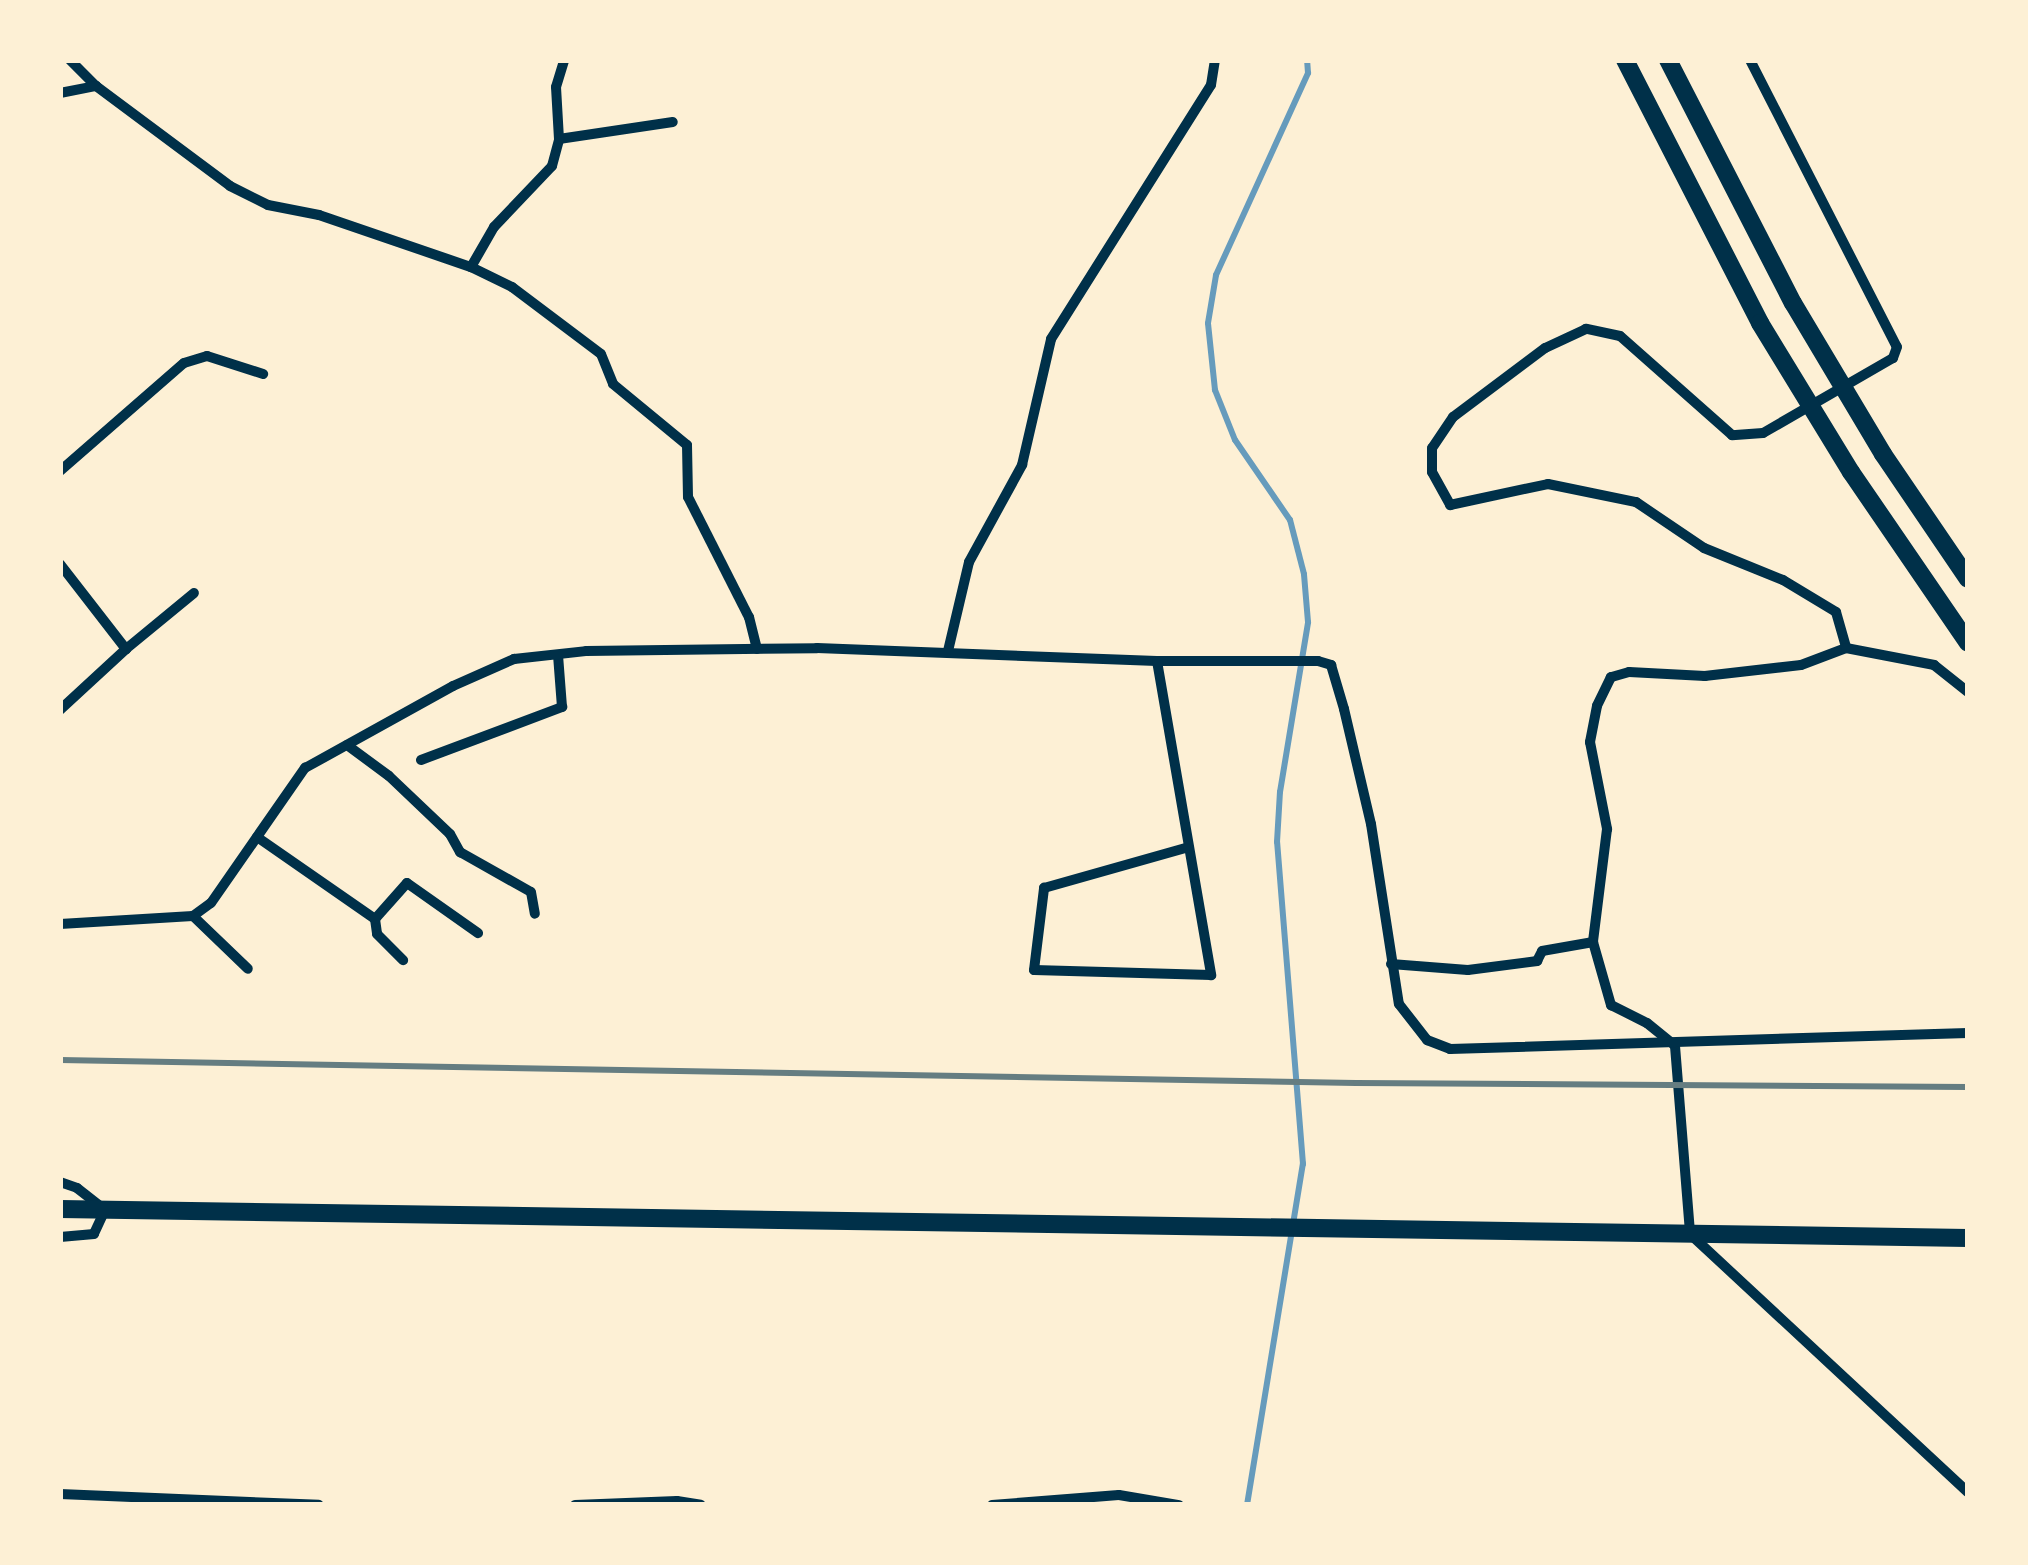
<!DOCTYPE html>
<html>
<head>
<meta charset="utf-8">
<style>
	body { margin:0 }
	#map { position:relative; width:2028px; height:1565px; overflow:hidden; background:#fdf0d5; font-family:Ubuntu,sans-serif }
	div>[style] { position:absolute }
	.stream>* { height:6px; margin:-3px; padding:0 3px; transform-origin:3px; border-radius:3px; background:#669bbc }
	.minor>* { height:10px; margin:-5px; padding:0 5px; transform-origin:5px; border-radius:5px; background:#003049 }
	.trunk>* { height:18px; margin:-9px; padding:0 9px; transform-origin:9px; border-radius:9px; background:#003049 }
	.motorway>* { height:18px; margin:-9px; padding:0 9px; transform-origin:9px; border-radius:9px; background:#003049 }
	.rail>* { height:6px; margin:-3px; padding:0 3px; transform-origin:3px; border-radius:3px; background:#657d81 }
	span { translate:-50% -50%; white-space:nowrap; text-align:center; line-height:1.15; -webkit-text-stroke:9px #fdf0d5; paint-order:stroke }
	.frame { position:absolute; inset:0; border:63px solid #fdf0d5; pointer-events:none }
</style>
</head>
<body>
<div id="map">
	<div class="stream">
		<i style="left:1247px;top:1505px;width:346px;rotate:-80.7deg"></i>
		<i style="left:1303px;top:1164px;width:323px;rotate:-94.6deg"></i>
		<i style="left:1277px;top:842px;width:50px;rotate:-86.6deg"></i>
		<i style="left:1280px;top:792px;width:172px;rotate:-80.6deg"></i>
		<i style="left:1308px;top:622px;width:48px;rotate:-94.8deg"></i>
		<i style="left:1304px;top:574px;width:56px;rotate:-104.5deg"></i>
		<i style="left:1290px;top:520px;width:97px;rotate:-124.5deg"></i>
		<i style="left:1235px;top:440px;width:54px;rotate:-111.8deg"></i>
		<i style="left:1215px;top:390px;width:67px;rotate:-96deg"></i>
		<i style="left:1208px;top:323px;width:49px;rotate:-80.5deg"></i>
		<i style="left:1216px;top:275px;width:222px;rotate:-65.5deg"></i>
		<i style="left:1308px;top:73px;width:13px;rotate:-94deg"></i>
	</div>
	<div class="minor">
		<i style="left:70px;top:60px;width:37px;rotate:45deg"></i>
		<i style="left:96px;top:86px;width:167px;rotate:36.7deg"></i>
		<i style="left:230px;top:186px;width:42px;rotate:26.6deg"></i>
		<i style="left:268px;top:205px;width:52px;rotate:11.1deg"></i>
		<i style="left:319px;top:215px;width:161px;rotate:18.9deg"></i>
		<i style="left:471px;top:267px;width:46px;rotate:26deg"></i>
		<i style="left:512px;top:287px;width:111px;rotate:37deg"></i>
		<i style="left:601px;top:354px;width:32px;rotate:68deg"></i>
		<i style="left:613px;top:384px;width:96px;rotate:39.5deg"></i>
		<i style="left:687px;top:445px;width:52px;rotate:88.9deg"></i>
		<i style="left:688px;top:497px;width:135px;rotate:63.1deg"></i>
		<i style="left:749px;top:617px;width:33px;rotate:76deg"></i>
		<i style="left:1750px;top:60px;width:322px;rotate:62.9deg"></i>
		<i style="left:1897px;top:347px;width:12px;rotate:110deg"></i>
		<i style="left:1893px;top:358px;width:150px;rotate:150deg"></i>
		<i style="left:1763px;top:433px;width:31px;rotate:176deg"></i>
		<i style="left:1732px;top:435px;width:149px;rotate:-138.5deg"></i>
		<i style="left:1620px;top:336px;width:35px;rotate:-168deg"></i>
		<i style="left:1586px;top:329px;width:45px;rotate:155.1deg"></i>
		<i style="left:1545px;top:348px;width:115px;rotate:143.1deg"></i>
		<i style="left:1453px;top:417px;width:37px;rotate:124deg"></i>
		<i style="left:1432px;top:448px;width:24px;rotate:90deg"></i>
		<i style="left:1432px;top:472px;width:38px;rotate:61deg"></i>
		<i style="left:1450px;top:505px;width:100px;rotate:-12.1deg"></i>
		<i style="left:1548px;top:484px;width:90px;rotate:11.6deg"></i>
		<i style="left:1636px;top:502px;width:82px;rotate:34.1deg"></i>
		<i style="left:1704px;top:548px;width:85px;rotate:22.1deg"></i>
		<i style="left:1783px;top:580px;width:62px;rotate:31.1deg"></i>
		<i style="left:1836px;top:612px;width:37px;rotate:74deg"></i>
		<i style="left:1846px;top:648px;width:48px;rotate:159.3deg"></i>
		<i style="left:1801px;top:665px;width:97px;rotate:173.5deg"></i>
		<i style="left:1705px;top:676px;width:76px;rotate:-177deg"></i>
		<i style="left:1629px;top:672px;width:19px;rotate:164deg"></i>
		<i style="left:1611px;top:677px;width:32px;rotate:116deg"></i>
		<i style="left:1597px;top:706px;width:37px;rotate:101deg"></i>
		<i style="left:1590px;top:742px;width:89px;rotate:78.9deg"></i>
		<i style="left:1607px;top:829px;width:114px;rotate:97.1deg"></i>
		<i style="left:1593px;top:942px;width:66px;rotate:74.1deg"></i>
		<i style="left:1611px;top:1005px;width:40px;rotate:26.6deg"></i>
		<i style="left:1647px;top:1023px;width:36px;rotate:39deg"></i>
		<i style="left:1675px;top:1046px;width:189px;rotate:85.4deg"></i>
		<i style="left:1690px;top:1234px;width:379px;rotate:42.9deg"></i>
		<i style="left:60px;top:93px;width:37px;rotate:-11deg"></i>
		<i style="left:559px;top:139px;width:115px;rotate:-8.5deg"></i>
		<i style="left:471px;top:267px;width:46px;rotate:-60.1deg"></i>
		<i style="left:494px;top:227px;width:84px;rotate:-46.4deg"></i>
		<i style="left:552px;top:166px;width:28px;rotate:-75deg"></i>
		<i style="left:559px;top:139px;width:52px;rotate:-93.3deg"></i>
		<i style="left:556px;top:87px;width:28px;rotate:-73deg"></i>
		<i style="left:60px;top:471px;width:164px;rotate:-41.1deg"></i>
		<i style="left:184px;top:363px;width:24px;rotate:-17deg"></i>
		<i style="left:207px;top:356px;width:59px;rotate:17.8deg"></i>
		<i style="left:60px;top:564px;width:108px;rotate:52.2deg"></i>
		<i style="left:126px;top:649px;width:90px;rotate:137.3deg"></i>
		<i style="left:1846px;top:648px;width:90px;rotate:10.9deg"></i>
		<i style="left:1934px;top:665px;width:43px;rotate:38.5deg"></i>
		<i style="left:126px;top:649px;width:88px;rotate:-39.5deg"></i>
		<i style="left:948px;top:651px;width:91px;rotate:-76.7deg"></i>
		<i style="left:969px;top:562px;width:111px;rotate:-61.3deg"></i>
		<i style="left:1022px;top:465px;width:129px;rotate:-77deg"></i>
		<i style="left:1051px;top:339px;width:300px;rotate:-57.8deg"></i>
		<i style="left:1211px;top:85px;width:25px;rotate:-81deg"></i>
		<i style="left:1157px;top:661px;width:319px;rotate:80.2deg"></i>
		<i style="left:1211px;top:975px;width:177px;rotate:-178.4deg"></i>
		<i style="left:1034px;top:970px;width:83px;rotate:-83deg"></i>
		<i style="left:1044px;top:888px;width:147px;rotate:-15.8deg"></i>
		<i style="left:347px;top:745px;width:52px;rotate:36.4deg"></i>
		<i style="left:389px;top:776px;width:84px;rotate:43.6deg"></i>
		<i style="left:450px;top:834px;width:21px;rotate:61deg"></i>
		<i style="left:460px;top:852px;width:81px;rotate:29.4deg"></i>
		<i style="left:531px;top:892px;width:22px;rotate:80deg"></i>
		<i style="left:421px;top:760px;width:151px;rotate:-20.6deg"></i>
		<i style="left:562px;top:707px;width:52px;rotate:-94.4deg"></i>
		<i style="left:257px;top:837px;width:144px;rotate:34.8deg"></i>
		<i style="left:375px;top:919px;width:15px;rotate:82deg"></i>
		<i style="left:377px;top:934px;width:37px;rotate:45deg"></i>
		<i style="left:193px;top:916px;width:76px;rotate:43.9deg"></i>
		<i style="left:375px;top:919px;width:48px;rotate:-48.4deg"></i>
		<i style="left:407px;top:883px;width:87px;rotate:35.2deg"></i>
		<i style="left:60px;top:924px;width:133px;rotate:-3.4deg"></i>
		<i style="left:193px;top:916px;width:22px;rotate:-36deg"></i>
		<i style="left:211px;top:903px;width:165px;rotate:-55.2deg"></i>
		<i style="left:305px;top:768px;width:169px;rotate:-29deg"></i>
		<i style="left:453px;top:686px;width:67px;rotate:-23.9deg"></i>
		<i style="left:514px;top:659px;width:72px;rotate:-6.3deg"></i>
		<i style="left:586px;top:651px;width:231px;rotate:-0.7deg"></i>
		<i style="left:817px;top:648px;width:340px;rotate:2.2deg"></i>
		<i style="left:1157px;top:661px;width:161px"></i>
		<i style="left:1318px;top:661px;width:14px;rotate:17deg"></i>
		<i style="left:1331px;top:665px;width:46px;rotate:73.5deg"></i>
		<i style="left:1344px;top:709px;width:118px;rotate:76.8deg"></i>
		<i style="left:1371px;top:824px;width:182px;rotate:81.2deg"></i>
		<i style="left:1399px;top:1004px;width:46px;rotate:52.1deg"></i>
		<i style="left:1427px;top:1040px;width:25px;rotate:21deg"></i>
		<i style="left:1450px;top:1049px;width:518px;rotate:-1.77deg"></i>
		<i style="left:1391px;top:964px;width:77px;rotate:4.5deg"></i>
		<i style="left:1468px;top:970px;width:70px;rotate:-7.4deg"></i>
		<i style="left:1537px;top:961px;width:11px;rotate:-63deg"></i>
		<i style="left:1542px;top:951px;width:52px;rotate:-10deg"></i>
		<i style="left:60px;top:1182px;width:18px;rotate:19deg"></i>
		<i style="left:77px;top:1188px;width:36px;rotate:38deg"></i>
		<i style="left:105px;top:1210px;width:26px;rotate:115deg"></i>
		<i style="left:94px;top:1234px;width:34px;rotate:175deg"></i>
		<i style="left:60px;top:1494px;width:259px;rotate:2.4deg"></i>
		<i style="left:575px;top:1505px;width:102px;rotate:-2.2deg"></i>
		<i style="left:677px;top:1501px;width:24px;rotate:9deg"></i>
		<i style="left:992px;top:1505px;width:127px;rotate:-4.5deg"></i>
		<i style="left:1119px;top:1495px;width:61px;rotate:9.5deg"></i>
	</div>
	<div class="trunk">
		<i style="left:60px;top:1209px;width:1908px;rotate:0.87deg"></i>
	</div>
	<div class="motorway">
		<i style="left:1625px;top:60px;width:296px;rotate:62.8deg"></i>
		<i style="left:1760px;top:323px;width:175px;rotate:58.6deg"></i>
		<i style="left:1851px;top:472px;width:207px;rotate:55.6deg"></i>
		<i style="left:1668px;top:60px;width:273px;rotate:62.8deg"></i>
		<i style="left:1793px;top:303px;width:176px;rotate:59.2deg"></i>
		<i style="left:1883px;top:454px;width:151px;rotate:55.8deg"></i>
	</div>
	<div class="rail">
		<i style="left:60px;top:1060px;width:1296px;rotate:1.02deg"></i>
		<i style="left:1356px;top:1083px;width:612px;rotate:0.37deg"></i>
	</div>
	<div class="frame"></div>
</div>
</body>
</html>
